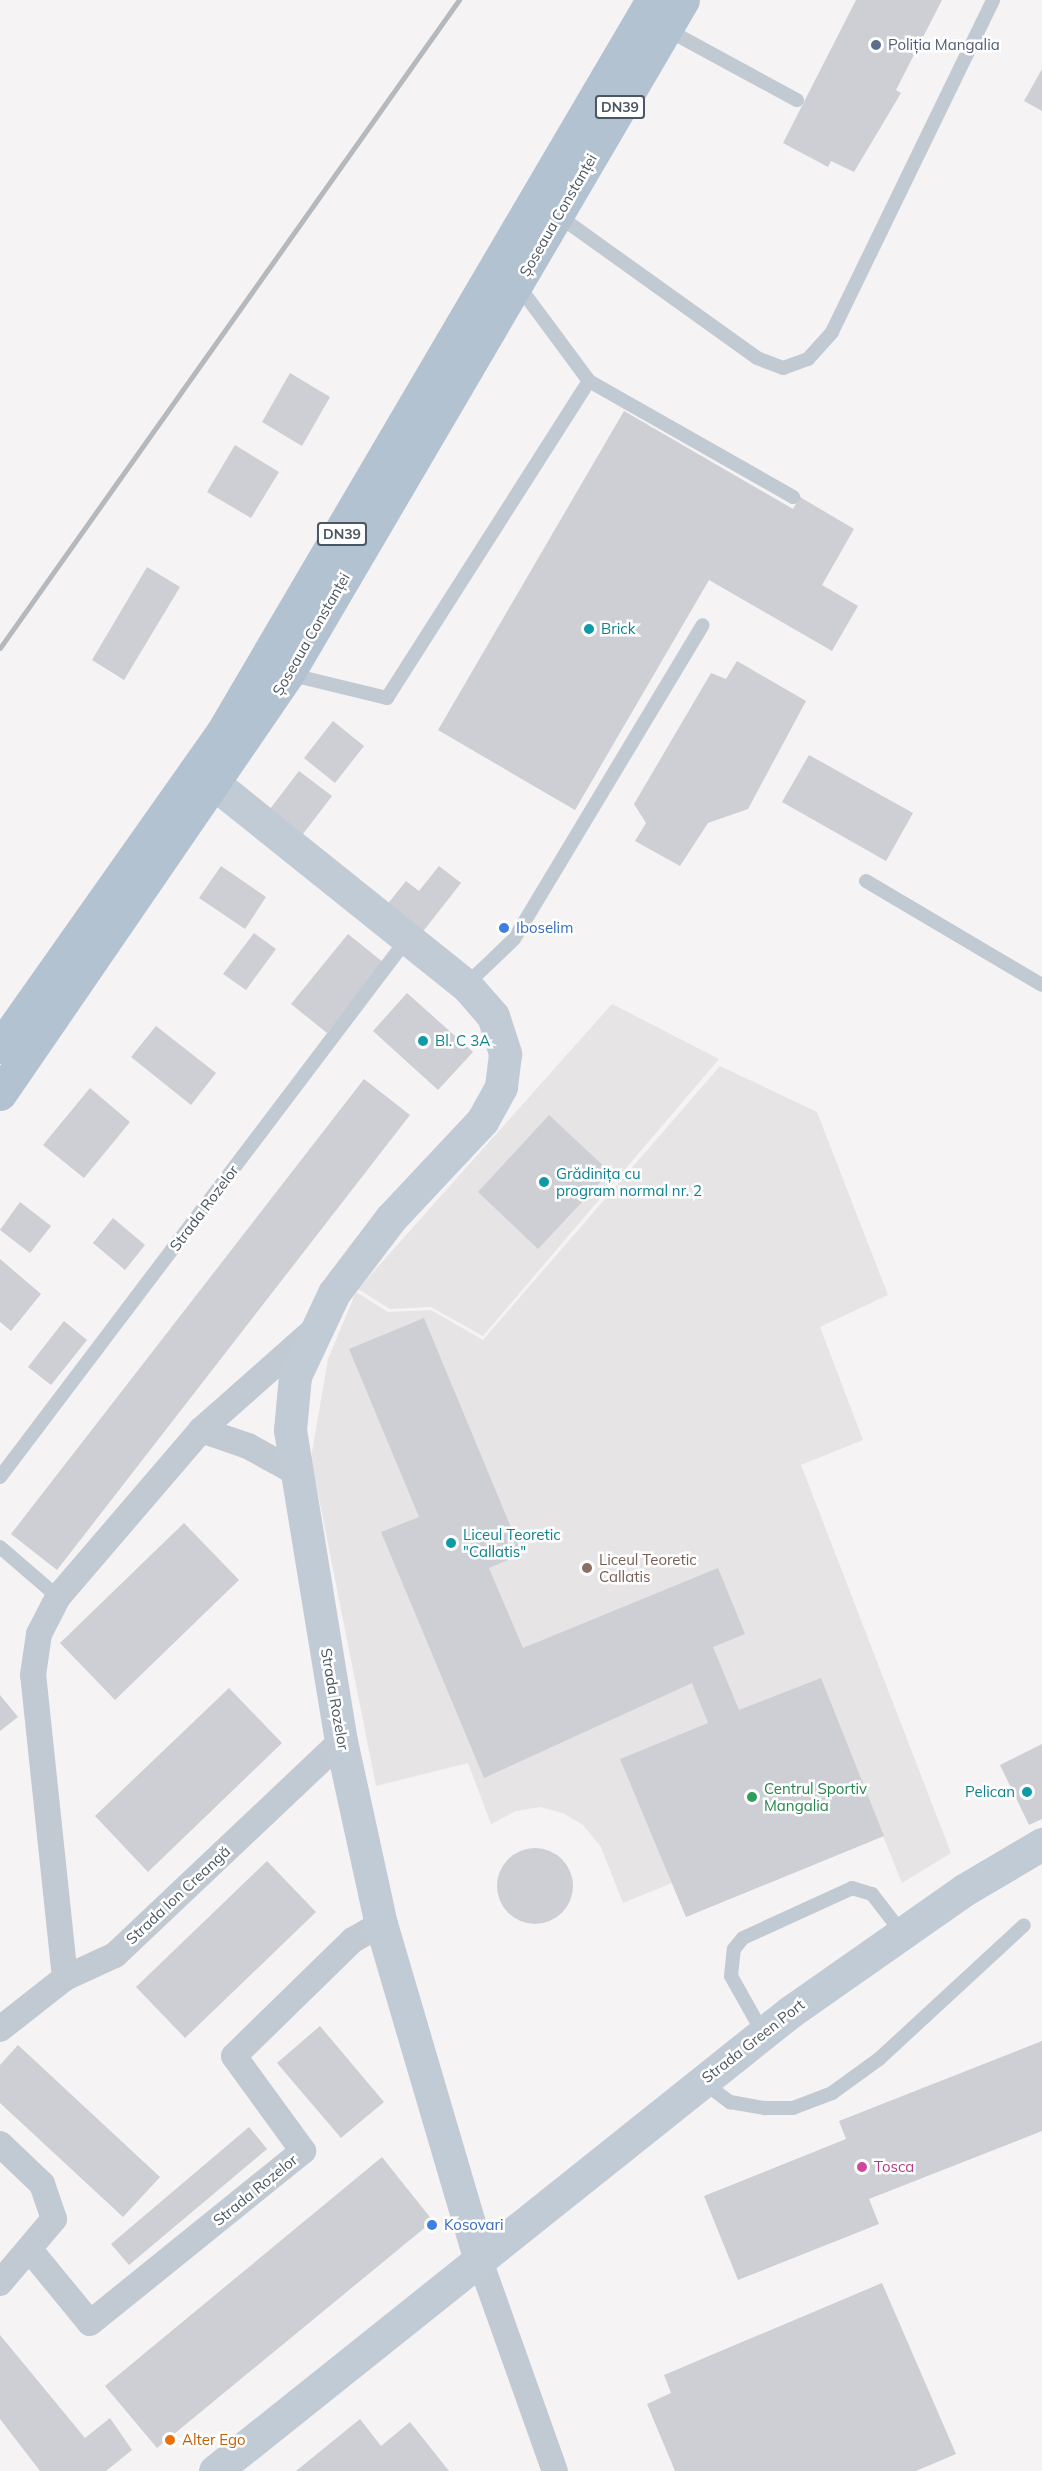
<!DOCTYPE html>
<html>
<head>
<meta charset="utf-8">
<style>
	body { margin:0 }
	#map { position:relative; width:1042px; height:2471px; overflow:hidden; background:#f5f3f3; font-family:Mulish,sans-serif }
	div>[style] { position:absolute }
	.education>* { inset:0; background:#e6e4e5 }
	.building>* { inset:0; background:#cdcfd5 }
	.round { border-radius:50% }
	.lane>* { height:14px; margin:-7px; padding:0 7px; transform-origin:7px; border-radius:7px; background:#c1cad2 }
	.street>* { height:26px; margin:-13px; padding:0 13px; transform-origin:13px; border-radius:13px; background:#c1cad2 }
	.secondary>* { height:33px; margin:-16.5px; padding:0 16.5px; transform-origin:16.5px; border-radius:16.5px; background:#c1cbd6 }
	.primary>* { height:33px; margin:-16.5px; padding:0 16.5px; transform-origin:16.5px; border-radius:16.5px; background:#b3c2d1 }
	.rail>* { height:4.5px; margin:-2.25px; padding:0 2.25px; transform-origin:2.25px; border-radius:2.25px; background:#b5b8bd }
	.dots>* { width:16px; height:16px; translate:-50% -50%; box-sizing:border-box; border:3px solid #fff; border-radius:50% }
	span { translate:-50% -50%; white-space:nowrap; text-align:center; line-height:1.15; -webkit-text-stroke:5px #fff; paint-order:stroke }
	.shield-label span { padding:2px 4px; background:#fff; border:2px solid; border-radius:4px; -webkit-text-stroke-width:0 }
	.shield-label { font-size:14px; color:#4a5661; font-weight:700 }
	.service-label { font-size:15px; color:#4e5e75 }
	.left { translate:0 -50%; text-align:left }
	.street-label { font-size:15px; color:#4a5661 }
	.culture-label { font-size:15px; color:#0d838f }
	.right { translate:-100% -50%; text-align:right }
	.shop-label { font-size:15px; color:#366cbe }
	.education-label { font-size:15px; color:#785e54 }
	.leisure-label { font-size:15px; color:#27864d }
	.hotel-label { font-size:15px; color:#b23c85 }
	.food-label { font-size:15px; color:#c56008 }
</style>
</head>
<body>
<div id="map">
	<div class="education">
		<i style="clip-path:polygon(612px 1004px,719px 1059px,483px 1336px,431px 1307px,390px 1309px,358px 1289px)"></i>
		<i style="clip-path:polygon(720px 1066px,817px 1112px,888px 1295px,820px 1327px,863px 1440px,801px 1465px,951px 1853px,902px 1883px,883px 1836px,686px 1917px,672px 1883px,623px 1903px,601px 1847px,583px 1825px,563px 1813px,540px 1807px,516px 1811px,491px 1824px,468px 1763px,376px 1786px,311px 1458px,328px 1359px,356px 1292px,388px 1312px,431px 1310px,483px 1340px)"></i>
	</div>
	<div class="building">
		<i style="clip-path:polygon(856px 0,942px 0,896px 90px,901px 93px,854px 172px,831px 161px,828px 167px,783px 143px)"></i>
		<i style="clip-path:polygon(1042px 69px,1042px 111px,1024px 101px)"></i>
		<i style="clip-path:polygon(290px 373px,330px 397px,302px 446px,262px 422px)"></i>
		<i style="clip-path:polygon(624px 411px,793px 509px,800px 497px,854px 529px,822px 585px,858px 606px,832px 651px,709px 580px,575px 810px,438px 730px)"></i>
		<i style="clip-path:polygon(235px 445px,279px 472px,251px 518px,207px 492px)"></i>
		<i style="clip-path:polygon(147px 567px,180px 587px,124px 680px,92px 660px)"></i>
		<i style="clip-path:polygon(737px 661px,806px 701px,748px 809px,708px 823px,680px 866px,635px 841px,646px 823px,634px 804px,711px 673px,726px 679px)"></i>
		<i style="clip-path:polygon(333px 721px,364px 746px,335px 783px,304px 758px)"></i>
		<i style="clip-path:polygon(809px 755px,913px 813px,886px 861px,782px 802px)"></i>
		<i style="clip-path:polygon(299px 771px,332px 796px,303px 834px,270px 809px)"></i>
		<i style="clip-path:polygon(221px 866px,266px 897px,245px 929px,199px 898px)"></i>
		<i style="clip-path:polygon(439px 866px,461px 883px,421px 934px,386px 906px,406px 881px,419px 891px)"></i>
		<i style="clip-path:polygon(254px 933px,276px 949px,246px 990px,223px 974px)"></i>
		<i style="clip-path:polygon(348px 934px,384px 963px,327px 1033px,291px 1004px)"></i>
		<i style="clip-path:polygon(407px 993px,473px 1052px,438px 1090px,373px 1031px)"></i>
		<i style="clip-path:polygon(156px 1026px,216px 1073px,191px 1105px,131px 1057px)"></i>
		<i style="clip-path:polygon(364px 1079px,410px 1115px,57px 1570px,11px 1534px)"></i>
		<i style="clip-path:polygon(90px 1088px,130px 1122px,84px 1178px,43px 1145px)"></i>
		<i style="clip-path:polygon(549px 1115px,610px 1172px,538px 1249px,478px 1192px)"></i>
		<i style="clip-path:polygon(20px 1202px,51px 1226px,30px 1253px,0 1230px)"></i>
		<i style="clip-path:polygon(113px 1218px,145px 1245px,125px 1270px,93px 1243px)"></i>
		<i style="clip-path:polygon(0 1259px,41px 1294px,11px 1331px,0 1322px)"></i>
		<i style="clip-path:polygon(424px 1318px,522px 1554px,489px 1568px,523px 1648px,718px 1568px,745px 1634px,713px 1647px,739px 1710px,821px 1678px,884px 1836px,686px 1917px,620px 1759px,708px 1723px,692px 1683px,484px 1778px,381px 1532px,419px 1517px,349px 1349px)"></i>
		<i style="clip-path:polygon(64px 1321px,87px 1340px,51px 1385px,28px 1367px)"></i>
		<i style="clip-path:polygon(184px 1523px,239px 1580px,115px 1700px,60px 1643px)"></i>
		<i style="clip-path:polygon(229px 1688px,282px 1743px,148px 1872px,95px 1816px)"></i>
		<i style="clip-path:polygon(0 1695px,18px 1717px,0 1731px)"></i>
		<i style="clip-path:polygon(1042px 1744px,1042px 1819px,1029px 1825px,1000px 1765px)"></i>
		<i class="round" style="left:497px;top:1848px;width:76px;height:76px"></i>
		<i style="clip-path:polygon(267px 1861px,316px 1912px,185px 2038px,136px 1987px)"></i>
		<i style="clip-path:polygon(320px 2026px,384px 2102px,341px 2138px,277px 2063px)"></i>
		<i style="clip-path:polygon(1042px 2041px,1042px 2131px,869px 2199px,879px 2224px,738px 2280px,704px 2196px,846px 2139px,839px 2121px)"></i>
		<i style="clip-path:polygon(18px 2045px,160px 2177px,123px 2217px,0 2103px,0 2065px)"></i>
		<i style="clip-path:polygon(249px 2127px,267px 2149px,129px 2265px,111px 2244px)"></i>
		<i style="clip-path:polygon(382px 2157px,433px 2221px,157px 2448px,105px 2386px)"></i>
		<i style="clip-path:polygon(882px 2283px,956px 2454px,916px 2471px,675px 2471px,647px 2404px,671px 2393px,664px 2375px)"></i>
		<i style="clip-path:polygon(0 2335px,85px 2438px,110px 2418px,132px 2450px,106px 2471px,40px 2471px,0 2419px)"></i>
		<i style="clip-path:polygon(360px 2419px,381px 2446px,410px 2422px,449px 2471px,296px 2471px)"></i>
	</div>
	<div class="lane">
		<i style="left:666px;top:29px;width:149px;rotate:28.5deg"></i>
		<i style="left:556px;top:214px;width:247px;rotate:35.6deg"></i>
		<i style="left:757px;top:358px;width:28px;rotate:21deg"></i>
		<i style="left:783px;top:368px;width:27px;rotate:-20deg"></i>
		<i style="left:808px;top:359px;width:36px;rotate:-48deg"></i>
		<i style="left:832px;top:332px;width:369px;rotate:-64.1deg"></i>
		<i style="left:589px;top:381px;width:235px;rotate:29.6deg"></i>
		<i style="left:288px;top:674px;width:102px;rotate:13.6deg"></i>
		<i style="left:387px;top:698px;width:376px;rotate:-57.5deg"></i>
		<i style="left:589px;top:381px;width:119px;rotate:-126.5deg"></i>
		<i style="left:866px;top:881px;width:204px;rotate:30.6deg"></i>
		<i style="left:466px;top:985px;width:66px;rotate:-43.8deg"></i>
		<i style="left:514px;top:939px;width:366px;rotate:-59deg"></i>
		<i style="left:0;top:1477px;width:675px;rotate:-52.89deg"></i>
		<i style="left:0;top:1547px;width:77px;rotate:40.8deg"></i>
		<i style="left:763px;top:2033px;width:65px;rotate:-119.3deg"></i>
		<i style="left:731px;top:1976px;width:27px;rotate:-84deg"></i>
		<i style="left:734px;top:1949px;width:14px;rotate:-51deg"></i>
		<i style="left:743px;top:1938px;width:120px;rotate:-24.6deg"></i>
		<i style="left:852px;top:1888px;width:21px;rotate:17deg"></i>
		<i style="left:872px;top:1894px;width:49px;rotate:52.4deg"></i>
		<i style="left:703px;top:2082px;width:34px;rotate:37deg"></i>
		<i style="left:730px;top:2102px;width:36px;rotate:10deg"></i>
		<i style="left:765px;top:2108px;width:28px"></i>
		<i style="left:793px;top:2108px;width:42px;rotate:-21deg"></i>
		<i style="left:832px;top:2093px;width:58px;rotate:-35.9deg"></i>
		<i style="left:879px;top:2059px;width:197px;rotate:-42.7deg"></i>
	</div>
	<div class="street">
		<i style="left:201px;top:1430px;width:149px;rotate:-41.5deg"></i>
		<i style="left:65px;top:1978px;width:305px;rotate:-96deg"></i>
		<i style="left:33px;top:1675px;width:41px;rotate:-81.7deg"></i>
		<i style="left:39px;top:1634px;width:42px;rotate:-62.8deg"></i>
		<i style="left:58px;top:1597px;width:220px;rotate:-49.4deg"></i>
		<i style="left:201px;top:1430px;width:50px;rotate:18.8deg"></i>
		<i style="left:248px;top:1446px;width:56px;rotate:28.9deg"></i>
		<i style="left:0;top:2029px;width:83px;rotate:-38.1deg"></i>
		<i style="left:65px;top:1978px;width:55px;rotate:-24.7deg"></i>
		<i style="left:115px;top:1955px;width:311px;rotate:-43.4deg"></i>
		<i style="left:0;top:2144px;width:58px;rotate:43.6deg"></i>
		<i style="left:42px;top:2184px;width:37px;rotate:71deg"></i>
		<i style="left:54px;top:2219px;width:84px;rotate:130.2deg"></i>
		<i style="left:30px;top:2250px;width:94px;rotate:50.6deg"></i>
		<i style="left:90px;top:2323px;width:274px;rotate:-38.9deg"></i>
		<i style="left:303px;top:2151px;width:117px;rotate:-126deg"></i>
		<i style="left:234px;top:2056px;width:166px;rotate:-44.3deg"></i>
		<i style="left:353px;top:1940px;width:32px;rotate:-30deg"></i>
		<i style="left:479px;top:2258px;width:226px;rotate:70.4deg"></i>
	</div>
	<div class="secondary">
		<i style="left:216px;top:785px;width:320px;rotate:38.7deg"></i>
		<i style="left:466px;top:985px;width:41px;rotate:48.9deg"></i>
		<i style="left:493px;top:1016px;width:40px;rotate:72deg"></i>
		<i style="left:505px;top:1054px;width:33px;rotate:97deg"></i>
		<i style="left:501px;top:1087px;width:38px;rotate:119deg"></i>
		<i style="left:483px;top:1120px;width:134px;rotate:133.2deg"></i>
		<i style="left:391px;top:1218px;width:94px;rotate:127.2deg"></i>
		<i style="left:334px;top:1293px;width:92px;rotate:115.2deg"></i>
		<i style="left:295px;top:1376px;width:54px;rotate:95.3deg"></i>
		<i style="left:290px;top:1430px;width:315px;rotate:80.7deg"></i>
		<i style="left:341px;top:1741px;width:187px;rotate:77.7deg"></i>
		<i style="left:381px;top:1924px;width:348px;rotate:73.6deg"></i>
		<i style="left:215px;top:2471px;width:736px;rotate:-38.6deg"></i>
		<i style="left:790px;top:2012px;width:213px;rotate:-35deg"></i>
		<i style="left:964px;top:1890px;width:91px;rotate:-30.5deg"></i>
	</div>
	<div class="primary">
		<i style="left:0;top:1047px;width:383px;rotate:-54.8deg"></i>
		<i style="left:221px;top:734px;width:851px;rotate:-59.58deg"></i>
		<i style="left:0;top:1094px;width:509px;rotate:-55.56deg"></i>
		<i style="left:288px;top:674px;width:781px;rotate:-59.63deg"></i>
	</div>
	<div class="rail">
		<i style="left:0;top:648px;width:794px;rotate:-54.69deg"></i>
	</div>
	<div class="dots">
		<i style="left:876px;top:45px;background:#5c6f8a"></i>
		<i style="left:589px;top:629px;background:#0f9aa8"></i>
		<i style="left:504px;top:928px;background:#3f7fe0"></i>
		<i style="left:423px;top:1041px;background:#0f9aa8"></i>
		<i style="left:544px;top:1182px;background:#0f9aa8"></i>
		<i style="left:451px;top:1543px;background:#0f9aa8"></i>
		<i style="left:587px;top:1568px;background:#8d6e63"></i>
		<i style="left:1027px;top:1792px;background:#0f9aa8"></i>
		<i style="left:752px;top:1797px;background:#2e9e5b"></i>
		<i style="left:862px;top:2167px;background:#d1479c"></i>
		<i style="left:432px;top:2225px;background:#3f7fe0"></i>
		<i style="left:170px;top:2440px;background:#e8710a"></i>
	</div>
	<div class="shield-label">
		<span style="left:620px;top:107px">DN39</span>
		<span style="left:342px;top:534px">DN39</span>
	</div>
	<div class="service-label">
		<span class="left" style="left:888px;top:45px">Poliția Mangalia</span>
	</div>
	<div class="street-label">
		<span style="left:558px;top:215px;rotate:-60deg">Șoseaua Constanței</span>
		<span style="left:311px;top:634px;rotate:-60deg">Șoseaua Constanței</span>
		<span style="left:204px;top:1208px;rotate:-53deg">Strada Rozelor</span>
		<span style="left:335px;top:1699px;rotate:80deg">Strada Rozelor</span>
		<span style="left:178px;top:1895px;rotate:-43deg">Strada Ion Creangă</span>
		<span style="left:753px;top:2041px;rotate:-38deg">Strada Green Port</span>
		<span style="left:255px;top:2190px;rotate:-39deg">Strada Rozelor</span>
	</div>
	<div class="culture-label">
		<span class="left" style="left:601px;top:629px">Brick</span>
		<span class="left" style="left:435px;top:1041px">Bl. C 3A</span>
		<span class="left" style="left:556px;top:1182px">Grădinița cu<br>program normal nr. 2</span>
		<span class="left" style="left:463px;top:1543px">Liceul Teoretic<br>"Callatis"</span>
		<span class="right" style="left:1015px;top:1792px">Pelican</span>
	</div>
	<div class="shop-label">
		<span class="left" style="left:516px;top:928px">Iboselim</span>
		<span class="left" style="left:444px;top:2225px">Kosovari</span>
	</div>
	<div class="education-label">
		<span class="left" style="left:599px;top:1568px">Liceul Teoretic<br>Callatis</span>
	</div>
	<div class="leisure-label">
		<span class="left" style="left:764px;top:1797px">Centrul Sportiv<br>Mangalia</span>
	</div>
	<div class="hotel-label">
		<span class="left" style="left:874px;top:2167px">Tosca</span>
	</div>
	<div class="food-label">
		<span class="left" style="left:182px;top:2440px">Alter Ego</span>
	</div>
</div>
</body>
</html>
